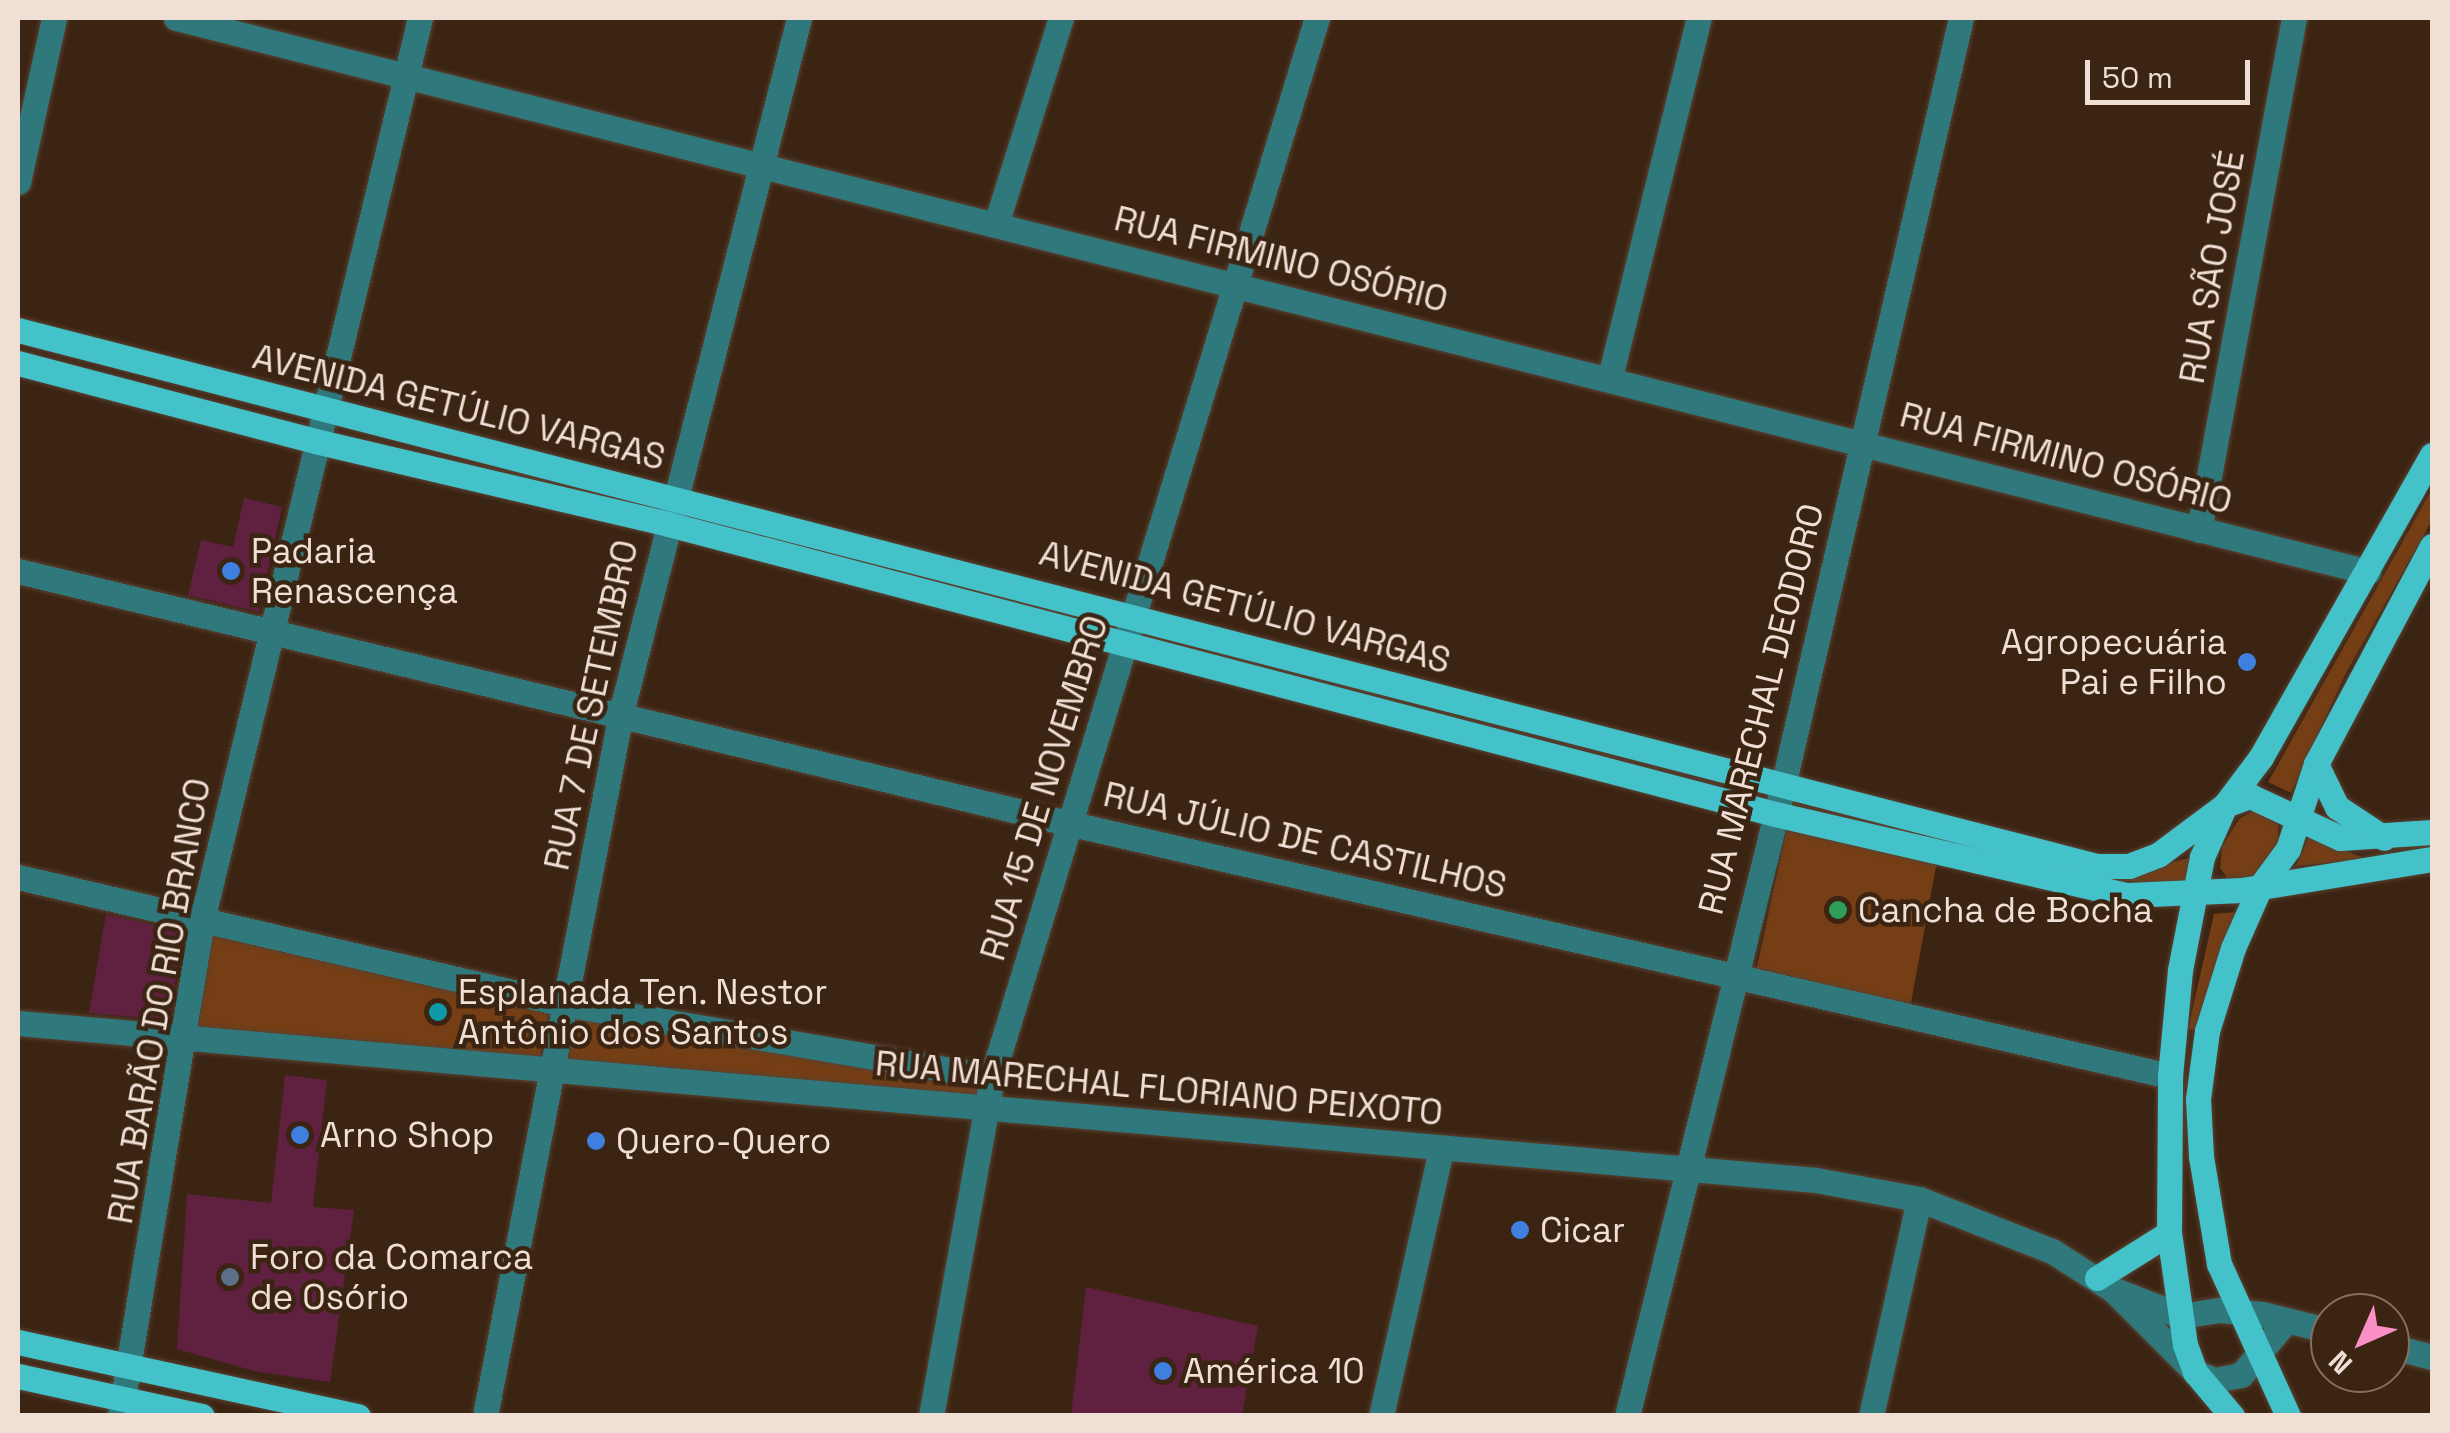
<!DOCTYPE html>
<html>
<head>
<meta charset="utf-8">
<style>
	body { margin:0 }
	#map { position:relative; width:2450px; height:1433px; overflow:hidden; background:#3c2413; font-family:"Space Grotesk",sans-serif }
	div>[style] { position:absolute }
	.green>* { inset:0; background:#763e14 }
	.building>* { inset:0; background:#602040 }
	.roads { filter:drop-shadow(0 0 2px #594232) drop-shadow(0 0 2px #594232) }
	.minor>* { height:25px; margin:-12.5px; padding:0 12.5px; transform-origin:12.5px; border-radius:12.5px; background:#2f797d }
	.major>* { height:25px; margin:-12.5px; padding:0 12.5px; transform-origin:12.5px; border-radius:12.5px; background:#44c2c9 }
	.dots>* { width:28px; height:28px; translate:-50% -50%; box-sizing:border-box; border:5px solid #3c2413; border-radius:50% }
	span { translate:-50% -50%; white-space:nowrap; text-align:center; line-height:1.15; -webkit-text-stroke:9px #3c2413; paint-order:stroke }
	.street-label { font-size:35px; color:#f0dfd5 }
	.poi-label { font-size:35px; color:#f0dfd5 }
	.left { translate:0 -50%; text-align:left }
	.right { translate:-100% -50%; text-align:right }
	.frame { position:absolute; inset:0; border:20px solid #f0dfd5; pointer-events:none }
	.north { position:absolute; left:2310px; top:1293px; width:100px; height:100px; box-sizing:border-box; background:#3c2413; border:2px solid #846f61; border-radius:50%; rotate:225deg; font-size:28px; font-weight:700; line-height:40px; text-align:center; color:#f0dfd5 }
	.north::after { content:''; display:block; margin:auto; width:35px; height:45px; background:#fa8fc6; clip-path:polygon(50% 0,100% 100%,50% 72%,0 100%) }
	.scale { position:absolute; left:2085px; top:60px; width:165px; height:45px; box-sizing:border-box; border:5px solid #f0dfd5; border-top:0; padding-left:12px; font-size:30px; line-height:35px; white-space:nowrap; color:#f0dfd5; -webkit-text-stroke:8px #3c2413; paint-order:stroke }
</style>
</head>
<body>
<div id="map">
	<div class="green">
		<i style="clip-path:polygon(2432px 489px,2432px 520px,2345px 675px,2291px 793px,2268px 782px)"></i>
		<i style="clip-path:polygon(2255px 810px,2278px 825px,2278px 848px,2249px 882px,2228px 879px,2220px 868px,2222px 847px,2239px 819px)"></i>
		<i style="clip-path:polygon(1787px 828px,1937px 861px,1910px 1008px,1756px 971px)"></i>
		<i style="clip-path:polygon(2309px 836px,2366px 859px,2296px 866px)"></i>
		<i style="clip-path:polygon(2189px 858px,2187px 885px,2116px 880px,2117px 876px)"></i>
		<i style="clip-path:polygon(2237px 912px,2196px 1031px,2188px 1029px,2214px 914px)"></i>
		<i style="clip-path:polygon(210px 931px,550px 1008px,540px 1058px,198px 1030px)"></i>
		<i style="clip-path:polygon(570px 1010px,980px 1081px,976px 1096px,557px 1064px)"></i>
	</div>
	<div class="building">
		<i style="clip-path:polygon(244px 498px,282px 507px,259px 612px,188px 595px,201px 540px,233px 547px)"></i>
		<i style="clip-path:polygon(106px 914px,184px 932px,169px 1020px,89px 1013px)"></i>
		<i style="clip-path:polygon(285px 1075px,327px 1080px,313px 1207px,354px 1210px,330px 1382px,258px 1372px,177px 1349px,187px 1194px,271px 1203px)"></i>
		<i style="clip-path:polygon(1086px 1287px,1258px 1326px,1242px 1416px,1071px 1416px)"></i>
	</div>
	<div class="roads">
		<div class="minor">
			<i style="left:176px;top:18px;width:2261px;rotate:14.18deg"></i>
			<i style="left:18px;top:182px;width:168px;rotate:-77.6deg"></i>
			<i style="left:996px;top:224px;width:216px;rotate:-72.5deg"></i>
			<i style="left:1610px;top:377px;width:370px;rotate:-76.1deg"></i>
			<i style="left:2199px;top:530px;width:521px;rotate:-79.49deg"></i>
			<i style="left:18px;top:571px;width:1084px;rotate:13.5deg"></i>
			<i style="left:1072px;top:824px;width:1127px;rotate:12.93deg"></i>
			<i style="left:18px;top:877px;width:561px;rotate:13.09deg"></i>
			<i style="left:564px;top:1004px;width:434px;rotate:9.7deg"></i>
			<i style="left:18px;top:1023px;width:1805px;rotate:4.99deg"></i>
			<i style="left:1816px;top:1180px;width:105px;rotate:10.5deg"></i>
			<i style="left:1919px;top:1199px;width:143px;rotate:21.4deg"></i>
			<i style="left:2052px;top:1251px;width:72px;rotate:32.6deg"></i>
			<i style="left:2113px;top:1290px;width:116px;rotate:45deg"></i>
			<i style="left:2195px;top:1372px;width:22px;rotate:22deg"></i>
			<i style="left:2215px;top:1380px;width:26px;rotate:-11deg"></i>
			<i style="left:2241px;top:1375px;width:70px;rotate:-50.2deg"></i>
			<i style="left:2117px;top:1291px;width:69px;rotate:21.3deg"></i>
			<i style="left:2181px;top:1316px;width:39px;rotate:-9deg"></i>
			<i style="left:2220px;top:1310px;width:42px;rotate:5.4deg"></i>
			<i style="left:2262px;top:1314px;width:70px;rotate:14deg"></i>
			<i style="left:2390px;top:1346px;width:43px;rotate:14.7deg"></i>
			<i style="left:120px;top:1416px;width:503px;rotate:-80.61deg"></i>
			<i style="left:202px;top:920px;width:928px;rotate:-76.41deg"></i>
			<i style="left:485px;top:1416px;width:716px;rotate:-79.05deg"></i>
			<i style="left:621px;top:713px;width:717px;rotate:-75.63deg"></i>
			<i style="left:931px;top:1416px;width:344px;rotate:-79.8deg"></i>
			<i style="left:992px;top:1077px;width:1108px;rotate:-72.94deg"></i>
			<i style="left:1381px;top:1416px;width:273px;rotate:-77.3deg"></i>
			<i style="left:1627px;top:1416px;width:649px;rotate:-76.09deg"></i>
			<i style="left:1783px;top:786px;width:788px;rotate:-76.95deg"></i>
			<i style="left:1871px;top:1416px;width:222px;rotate:-77.5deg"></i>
		</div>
		<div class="major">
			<i style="left:18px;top:330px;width:2147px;rotate:14.46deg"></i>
			<i style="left:2097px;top:866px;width:32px"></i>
			<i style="left:2129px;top:866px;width:31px;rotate:-21deg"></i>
			<i style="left:2158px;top:855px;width:84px;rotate:-36.7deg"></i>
			<i style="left:2225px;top:805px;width:27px;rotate:-20deg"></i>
			<i style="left:2250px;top:796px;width:99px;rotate:25deg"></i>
			<i style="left:2340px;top:838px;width:92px;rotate:-3.7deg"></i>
			<i style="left:18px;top:363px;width:307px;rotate:14.7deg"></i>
			<i style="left:315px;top:441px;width:363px;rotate:13.2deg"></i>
			<i style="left:668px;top:524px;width:1144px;rotate:14.68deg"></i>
			<i style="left:1775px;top:814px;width:361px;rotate:13deg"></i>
			<i style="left:2127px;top:895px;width:115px;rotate:-2.5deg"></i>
			<i style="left:2242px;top:890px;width:193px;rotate:-9.3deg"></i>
			<i style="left:2316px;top:764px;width:48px;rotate:64deg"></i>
			<i style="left:2337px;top:807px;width:56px;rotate:33.4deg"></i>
			<i style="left:2097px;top:1278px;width:85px;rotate:-32deg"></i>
			<i style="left:18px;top:1342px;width:348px;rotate:12.3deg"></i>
			<i style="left:18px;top:1376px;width:188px;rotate:12.3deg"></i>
			<i style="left:2232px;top:1416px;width:57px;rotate:-130.1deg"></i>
			<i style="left:2195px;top:1372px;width:29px;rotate:-110deg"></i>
			<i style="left:2185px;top:1345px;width:113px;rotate:-98.1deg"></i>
			<i style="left:2169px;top:1233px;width:157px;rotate:-89.6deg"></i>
			<i style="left:2170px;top:1076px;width:106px;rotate:-84.6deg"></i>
			<i style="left:2180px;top:970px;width:115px;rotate:-79deg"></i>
			<i style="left:2202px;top:857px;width:57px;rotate:-66.1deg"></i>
			<i style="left:2225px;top:805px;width:60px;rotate:-53.1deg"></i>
			<i style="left:2261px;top:757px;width:347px;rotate:-60.5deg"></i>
			<i style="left:2288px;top:1416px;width:167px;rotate:-114.4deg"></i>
			<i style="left:2219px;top:1264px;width:109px;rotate:-99.5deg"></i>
			<i style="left:2201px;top:1156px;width:57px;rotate:-93deg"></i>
			<i style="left:2198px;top:1099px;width:69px;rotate:-82.5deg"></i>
			<i style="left:2207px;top:1031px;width:87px;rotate:-72.6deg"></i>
			<i style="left:2233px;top:948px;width:67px;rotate:-66.1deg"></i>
			<i style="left:2260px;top:887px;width:47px;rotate:-53.6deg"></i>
			<i style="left:2288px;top:849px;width:89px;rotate:-71.8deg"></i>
			<i style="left:2316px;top:764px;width:247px;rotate:-62deg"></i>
		</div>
	</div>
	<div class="dots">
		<i style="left:231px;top:571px;background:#3f7fe0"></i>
		<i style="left:2247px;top:662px;background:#3f7fe0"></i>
		<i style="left:1838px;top:910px;background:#2e9e5b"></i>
		<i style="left:438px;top:1012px;background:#0f9aa8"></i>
		<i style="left:300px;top:1135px;background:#3f7fe0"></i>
		<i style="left:596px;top:1141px;background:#3f7fe0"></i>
		<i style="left:1520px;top:1230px;background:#3f7fe0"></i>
		<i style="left:230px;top:1277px;background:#5c6f8a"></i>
		<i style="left:1163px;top:1371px;background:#3f7fe0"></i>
	</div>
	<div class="street-label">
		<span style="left:1281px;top:259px;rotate:14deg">RUA FIRMINO OSÓRIO</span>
		<span style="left:2212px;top:267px;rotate:-80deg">RUA SÃO JOSÉ</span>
		<span style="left:459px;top:407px;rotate:14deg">AVENIDA GETÚLIO VARGAS</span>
		<span style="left:2066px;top:458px;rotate:15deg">RUA FIRMINO OSÓRIO</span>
		<span style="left:1245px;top:607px;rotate:15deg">AVENIDA GETÚLIO VARGAS</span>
		<span style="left:591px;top:705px;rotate:-78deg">RUA 7 DE SETEMBRO</span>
		<span style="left:1761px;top:709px;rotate:-76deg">RUA MARECHAL DEODORO</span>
		<span style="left:1044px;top:788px;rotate:-73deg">RUA 15 DE NOVEMBRO</span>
		<span style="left:1305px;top:840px;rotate:13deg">RUA JÚLIO DE CASTILHOS</span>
		<span style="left:159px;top:1001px;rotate:-80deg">RUA BARÃO DO RIO BRANCO</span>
		<span style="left:1159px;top:1088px;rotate:5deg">RUA MARECHAL FLORIANO PEIXOTO</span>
	</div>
	<div class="poi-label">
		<span class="left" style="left:251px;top:571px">Padaria<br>Renascença</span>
		<span class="right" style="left:2227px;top:662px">Agropecuária<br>Pai e Filho</span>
		<span class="left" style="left:1858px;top:910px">Cancha de Bocha</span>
		<span class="left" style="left:458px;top:1012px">Esplanada Ten. Nestor<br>Antônio dos Santos</span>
		<span class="left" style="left:320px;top:1135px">Arno Shop</span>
		<span class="left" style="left:616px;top:1141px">Quero-Quero</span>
		<span class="left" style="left:1540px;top:1230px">Cicar</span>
		<span class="left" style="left:250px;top:1277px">Foro da Comarca<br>de Osório</span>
		<span class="left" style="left:1183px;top:1371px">América 10</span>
	</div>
	<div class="frame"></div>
	<div class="north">N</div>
	<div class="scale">50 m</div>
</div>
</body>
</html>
